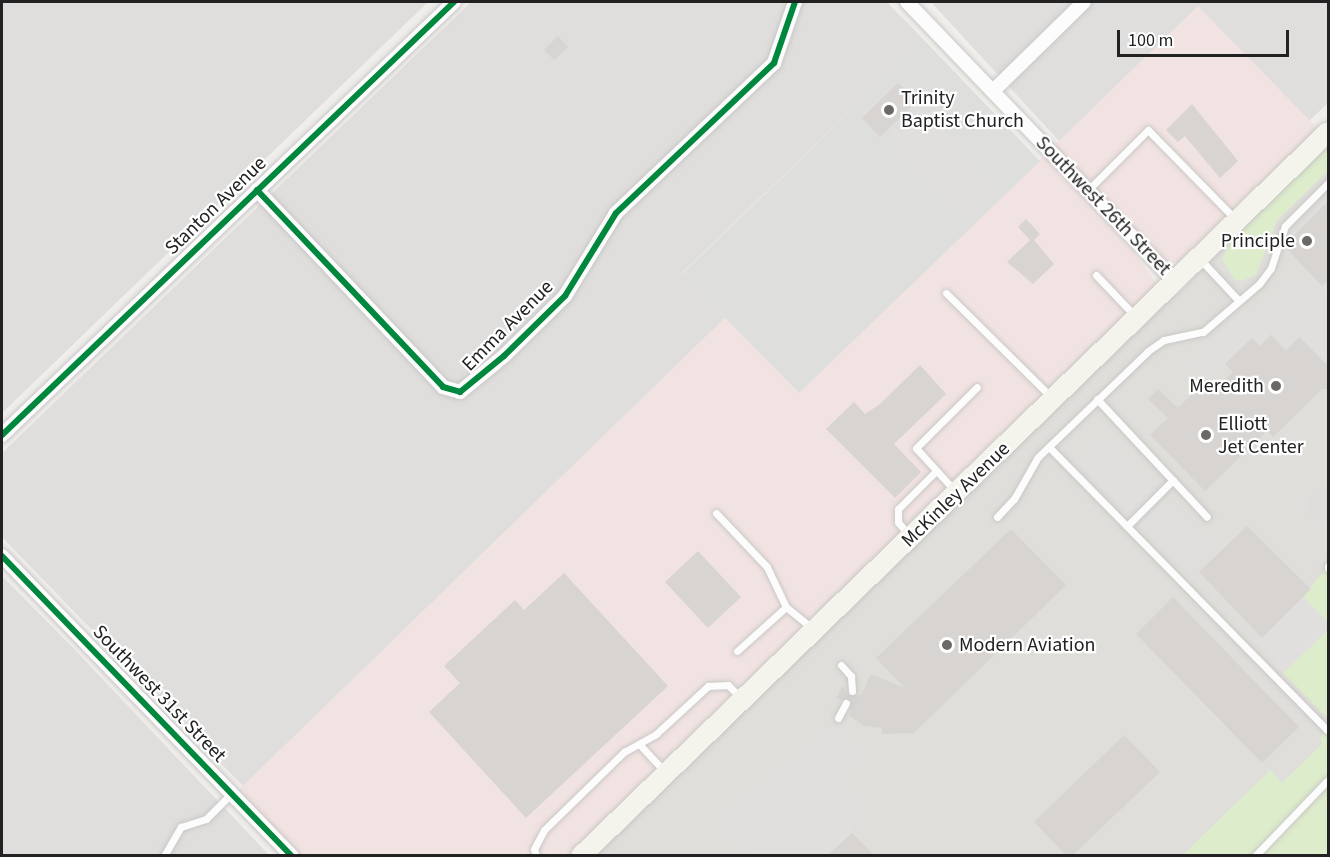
<!DOCTYPE html>
<html>
<head>
<meta charset="utf-8">
<style>
	body { margin:0 }
	#map { position:relative; width:1330px; height:857px; overflow:hidden; background:#f0eeeb; font-family:"Source Sans 3",sans-serif }
	div>[style] { position:absolute }
	.residential>* { inset:0; background:#dfdedc }
	.commercial>* { inset:0; background:#f1e3e1 }
	.religious>* { inset:0; background:#dededc }
	.airport>* { inset:0; background:#e0deda }
	.grass>* { inset:0; background:#ddeccb }
	.parking>* { inset:0; background:#e0dfde }
	.taxiway>* { height:32px; margin:-16px; padding:0 16px; transform-origin:16px; border-radius:16px; background:#dedddc }
	.building>* { inset:0; background:#d7d4d2 }
	.roads { filter:drop-shadow(0 0 2px #c9c8c7) drop-shadow(0 0 2px #c9c8c7) }
	.lane>* { height:7px; margin:-3.5px; padding:0 3.5px; transform-origin:3.5px; border-radius:3.5px; background:#fdfcfc }
	.street>* { height:14px; margin:-7px; padding:0 7px; transform-origin:7px; border-radius:7px; background:#fdfcfc }
	.secondary>* { height:20px; margin:-10px; padding:0 10px; transform-origin:10px; border-radius:10px; background:#f4f4ed }
	.cycleway>* { height:6px; margin:-3px; padding:0 3px; transform-origin:3px; border-radius:3px; background:#00873e }
	.dots>* { width:16px; height:16px; translate:-50% -50%; box-sizing:border-box; border:3px solid #fff; border-radius:50% }
	span { translate:-50% -50%; white-space:nowrap; text-align:center; line-height:1.15; -webkit-text-stroke:4.5px #fff; paint-order:stroke }
	.poi-label { font-size:20px; color:#222 }
	.left { translate:0 -50%; text-align:left }
	.right { translate:-100% -50%; text-align:right }
	.street-label { font-size:20px; color:#222 }
	.frame { position:absolute; inset:0; border:3px solid #222; pointer-events:none }
	.scale { position:absolute; left:1117px; top:30px; width:172px; height:27px; box-sizing:border-box; border:3px solid #222; border-top:0; padding-left:8px; font-size:18px; line-height:21px; white-space:nowrap; color:#222; -webkit-text-stroke:4px #fff; paint-order:stroke }
</style>
</head>
<body>
<div id="map">
	<div class="residential">
		<i style="clip-path:polygon(2px 2px,428px 2px,2px 413px)"></i>
		<i style="clip-path:polygon(471px 2px,887px 2px,924px 40px,682px 273px,725px 318px,243px 786px,2px 537px,2px 453px)"></i>
		<i style="clip-path:polygon(931px 2px,1328px 2px,1328px 103px,1309px 121px,1198px 7px,1060px 142px)"></i>
		<i style="clip-path:polygon(2px 576px,74px 649px,269px 855px,2px 855px)"></i>
	</div>
	<div class="commercial">
		<i style="clip-path:polygon(1198px 6px,1325px 136px,1200px 259px,1170px 263px,1091px 194px,1157px 284px,581px 855px,292px 855px,234px 795px,725px 318px,799px 393px)"></i>
	</div>
	<div class="religious">
		<i style="clip-path:polygon(924px 40px,1040px 161px,799px 393px,682px 274px)"></i>
	</div>
	<div class="airport">
		<i style="clip-path:polygon(1328px 132px,1328px 855px,581px 856px,1138px 318px,1183px 289px)"></i>
	</div>
	<div class="grass">
		<i style="clip-path:polygon(1328px 146px,1328px 171px,1277px 220px,1256px 275px,1241px 281px,1234px 279px,1222px 259px,1230px 243px)"></i>
		<i style="clip-path:polygon(1328px 566px,1328px 622px,1303px 597px)"></i>
		<i style="clip-path:polygon(1328px 630px,1328px 719px,1283px 673px)"></i>
		<i style="clip-path:polygon(1328px 729px,1328px 855px,1182px 856px,1270px 770px,1282px 783px,1322px 744px,1320px 737px)"></i>
	</div>
	<div class="parking">
		<i style="clip-path:polygon(920px 105px,1001px 189px,963px 224px,885px 141px)"></i>
		<i style="clip-path:polygon(1300px 276px,1306px 287px,1320px 296px,1325px 286px,1328px 289px,1328px 366px,1300px 337px,1288px 348px,1266px 326px,1270px 317px,1262px 325px,1269px 333px,1258px 344px,1251px 338px,1208px 380px,1192px 363px,1239px 315px,1247px 321px,1268px 300px,1281px 295px,1282px 282px)"></i>
		<i style="clip-path:polygon(1103px 439px,1214px 551px,1189px 573px,1079px 463px)"></i>
		<i style="clip-path:polygon(1303px 597px,1328px 622px,1328px 630px,1283px 672px,1251px 640px,1262px 638px)"></i>
		<i style="clip-path:polygon(833px 724px,864px 757px,841px 780px,864px 803px,850px 818px,852px 833px,828px 855px,753px 855px,722px 824px,784px 763px,788px 766px)"></i>
	</div>
	<div class="taxiway">
		<i style="left:1324px;top:505px;width:4px;rotate:-14deg"></i>
	</div>
	<div class="building">
		<i style="clip-path:polygon(558px 36px,568px 47px,554px 60px,544px 50px)"></i>
		<i style="clip-path:polygon(898px 83px,917px 101px,880px 137px,862px 118px)"></i>
		<i style="clip-path:polygon(1192px 104px,1238px 161px,1220px 178px,1185px 136px,1178px 142px,1166px 130px)"></i>
		<i style="clip-path:polygon(1329px 200px,1329px 280px,1322px 286px,1284px 246px)"></i>
		<i style="clip-path:polygon(1026px 219px,1040px 234px,1034px 240px,1054px 264px,1033px 284px,1007px 262px,1030px 240px,1018px 227px)"></i>
		<i style="clip-path:polygon(1271px 335px,1286px 351px,1299px 337px,1329px 367px,1329px 389px,1322px 389px,1273px 437px,1267px 431px,1205px 491px,1150px 435px,1168px 418px,1148px 399px,1158px 389px,1178px 408px,1207px 379px,1216px 389px,1233px 372px,1225px 364px,1252px 338px,1260px 346px)"></i>
		<i style="clip-path:polygon(920px 365px,946px 394px,894px 444px,921px 472px,895px 498px,826px 429px,854px 402px,865px 414px,880px 404px)"></i>
		<i style="clip-path:polygon(1247px 526px,1311px 589px,1262px 638px,1199px 572px)"></i>
		<i style="clip-path:polygon(1011px 529px,1066px 585px,914px 733px,882px 734px,882px 728px,864px 726px,850px 716px,850px 700px,836px 699px,842px 686px,850px 696px,861px 695px,871px 674px,905px 688px,876px 658px)"></i>
		<i style="clip-path:polygon(698px 551px,741px 597px,708px 628px,665px 582px)"></i>
		<i style="clip-path:polygon(564px 573px,668px 686px,526px 818px,429px 712px,460px 683px,444px 666px,515px 600px,524px 610px)"></i>
		<i style="clip-path:polygon(1173px 597px,1299px 727px,1262px 763px,1136px 634px)"></i>
		<i style="clip-path:polygon(1124px 735px,1160px 772px,1073px 855px,1066px 855px,1034px 822px)"></i>
		<i style="clip-path:polygon(852px 833px,874px 855px,828px 855px)"></i>
	</div>
	<div class="roads">
		<div class="lane">
			<i style="left:1088px;top:190px;width:85px;rotate:-45deg"></i>
			<i style="left:1148px;top:130px;width:126px;rotate:45.6deg"></i>
			<i style="left:1200px;top:259px;width:57px;rotate:47.1deg"></i>
			<i style="left:1096px;top:275px;width:58px;rotate:46.4deg"></i>
			<i style="left:946px;top:293px;width:148px;rotate:44.7deg"></i>
			<i style="left:1097px;top:399px;width:161px;rotate:47deg"></i>
			<i style="left:1049px;top:447px;width:398px;rotate:45.5deg"></i>
			<i style="left:956px;top:492px;width:59px;rotate:-132.3deg"></i>
			<i style="left:916px;top:448px;width:86px;rotate:-45deg"></i>
			<i style="left:716px;top:513px;width:74px;rotate:46.6deg"></i>
			<i style="left:767px;top:567px;width:44px;rotate:64.6deg"></i>
			<i style="left:997px;top:517px;width:25px;rotate:-47deg"></i>
			<i style="left:1014px;top:499px;width:48px;rotate:-60.3deg"></i>
			<i style="left:1038px;top:457px;width:153px;rotate:-43.9deg"></i>
			<i style="left:1148px;top:351px;width:19px;rotate:-35deg"></i>
			<i style="left:1164px;top:340px;width:40px;rotate:-12deg"></i>
			<i style="left:1203px;top:332px;width:74px;rotate:-40.6deg"></i>
			<i style="left:1259px;top:284px;width:20px;rotate:-53deg"></i>
			<i style="left:1271px;top:268px;width:44px;rotate:-71.6deg"></i>
			<i style="left:1285px;top:226px;width:61px;rotate:-45deg"></i>
			<i style="left:1127px;top:526px;width:65px;rotate:-45deg"></i>
			<i style="left:910px;top:536px;width:18px;rotate:-131deg"></i>
			<i style="left:898px;top:522px;width:13px;rotate:-90deg"></i>
			<i style="left:898px;top:509px;width:52px;rotate:-45deg"></i>
			<i style="left:1328px;top:566px;width:2px;rotate:90deg"></i>
			<i style="left:737px;top:651px;width:66px;rotate:-41.9deg"></i>
			<i style="left:786px;top:607px;width:33px;rotate:39deg"></i>
			<i style="left:841px;top:665px;width:15px;rotate:48deg"></i>
			<i style="left:851px;top:676px;width:15px;rotate:86deg"></i>
			<i style="left:838px;top:718px;width:17px;rotate:-62deg"></i>
			<i style="left:639px;top:744px;width:38px;rotate:47deg"></i>
			<i style="left:164px;top:856px;width:34px;rotate:-60deg"></i>
			<i style="left:181px;top:827px;width:26px;rotate:-18deg"></i>
			<i style="left:206px;top:819px;width:37px;rotate:-45deg"></i>
			<i style="left:536px;top:856px;width:7px;rotate:-106deg"></i>
			<i style="left:534px;top:849px;width:21px;rotate:-62deg"></i>
			<i style="left:544px;top:830px;width:112px;rotate:-44.3deg"></i>
			<i style="left:624px;top:752px;width:37px;rotate:-29deg"></i>
			<i style="left:656px;top:734px;width:71px;rotate:-42.7deg"></i>
			<i style="left:708px;top:686px;width:20px;rotate:-3deg"></i>
			<i style="left:728px;top:685px;width:20px;rotate:45deg"></i>
			<i style="left:1255px;top:856px;width:105px;rotate:-46.2deg"></i>
		</div>
		<div class="street">
			<i style="left:907px;top:2px;width:387px;rotate:46.2deg"></i>
			<i style="left:993px;top:91px;width:127px;rotate:-44.4deg"></i>
			<i style="left:257px;top:190px;width:271px;rotate:46.6deg"></i>
			<i style="left:443px;top:387px;width:18px;rotate:16deg"></i>
			<i style="left:460px;top:392px;width:57px;rotate:-39.3deg"></i>
			<i style="left:504px;top:356px;width:86px;rotate:-44.5deg"></i>
			<i style="left:565px;top:296px;width:97px;rotate:-58.4deg"></i>
			<i style="left:616px;top:213px;width:218px;rotate:-43.5deg"></i>
			<i style="left:774px;top:63px;width:65px;rotate:-71deg"></i>
			<i style="left:2px;top:435px;width:626px;rotate:-43.77deg"></i>
			<i style="left:2px;top:556px;width:417px;rotate:46deg"></i>
		</div>
		<div class="secondary">
			<i style="left:581px;top:856px;width:1040px;rotate:-44.1deg"></i>
		</div>
	</div>
	<div class="cycleway">
		<i style="left:257px;top:190px;width:271px;rotate:46.6deg"></i>
		<i style="left:443px;top:387px;width:18px;rotate:16deg"></i>
		<i style="left:460px;top:392px;width:57px;rotate:-39.3deg"></i>
		<i style="left:504px;top:356px;width:86px;rotate:-44.5deg"></i>
		<i style="left:565px;top:296px;width:97px;rotate:-58.4deg"></i>
		<i style="left:616px;top:213px;width:218px;rotate:-43.5deg"></i>
		<i style="left:774px;top:63px;width:65px;rotate:-71deg"></i>
		<i style="left:2px;top:435px;width:626px;rotate:-43.77deg"></i>
		<i style="left:2px;top:556px;width:417px;rotate:46deg"></i>
	</div>
	<div class="dots">
		<i style="left:889px;top:110px;background:#6a6968"></i>
		<i style="left:1307px;top:241px;background:#6a6968"></i>
		<i style="left:1276px;top:386px;background:#6a6968"></i>
		<i style="left:1206px;top:435px;background:#6a6968"></i>
		<i style="left:947px;top:645px;background:#6a6968"></i>
	</div>
	<div class="poi-label">
		<span class="left" style="left:901px;top:110px">Trinity<br>Baptist Church</span>
		<span class="right" style="left:1295px;top:241px">Principle</span>
		<span class="right" style="left:1264px;top:386px">Meredith</span>
		<span class="left" style="left:1218px;top:436px">Elliott<br>Jet Center</span>
		<span class="left" style="left:959px;top:645px">Modern Aviation</span>
	</div>
	<div class="street-label">
		<span style="left:216px;top:206px;rotate:-44deg">Stanton Avenue</span>
		<span style="left:1103px;top:206px;rotate:46deg">Southwest 26th Street</span>
		<span style="left:508px;top:326px;rotate:-45deg">Emma Avenue</span>
		<span style="left:956px;top:495px;rotate:-44deg">McKinley Avenue</span>
		<span style="left:159px;top:694px;rotate:46deg">Southwest 31st Street</span>
	</div>
	<div class="frame"></div>
	<div class="scale">100 m</div>
</div>
</body>
</html>
